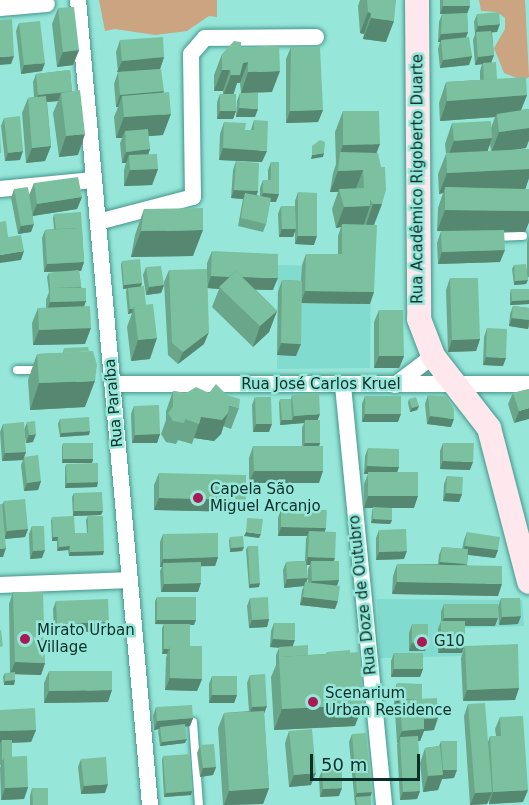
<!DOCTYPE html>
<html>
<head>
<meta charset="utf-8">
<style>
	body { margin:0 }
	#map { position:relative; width:529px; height:805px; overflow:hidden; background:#96e7da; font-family:"DejaVu Sans",sans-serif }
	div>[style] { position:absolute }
	.built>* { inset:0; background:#81dbce }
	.green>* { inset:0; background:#cba482 }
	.roads { filter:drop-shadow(0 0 2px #45968a) drop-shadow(0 0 2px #45968a) }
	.lane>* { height:8px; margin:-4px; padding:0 4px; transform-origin:4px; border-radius:4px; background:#fff }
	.street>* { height:16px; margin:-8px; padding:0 8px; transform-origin:8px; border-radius:8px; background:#fff }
	.secondary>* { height:24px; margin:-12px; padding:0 12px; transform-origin:12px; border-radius:12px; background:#fee7ed }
	.wall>* { inset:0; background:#6aa68a }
	.shaded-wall>* { inset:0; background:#568770 }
	.building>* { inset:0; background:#7bc1a0 }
	.dots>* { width:16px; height:16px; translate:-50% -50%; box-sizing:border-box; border:3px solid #96e7da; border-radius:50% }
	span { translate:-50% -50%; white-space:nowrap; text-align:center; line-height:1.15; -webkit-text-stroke:5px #96e7da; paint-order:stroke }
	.street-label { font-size:15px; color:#0c2f2a }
	.poi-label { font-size:15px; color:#0c2f2a }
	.left { translate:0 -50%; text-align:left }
	.scale { position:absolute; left:310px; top:754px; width:110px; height:27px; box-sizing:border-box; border:3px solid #0c2f2a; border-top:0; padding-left:8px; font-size:18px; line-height:21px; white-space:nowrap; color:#0c2f2a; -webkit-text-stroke:4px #96e7da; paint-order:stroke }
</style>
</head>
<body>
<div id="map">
	<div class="built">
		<i style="clip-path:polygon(278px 265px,371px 267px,370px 368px,277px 369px)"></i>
		<i style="clip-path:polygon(377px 599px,522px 600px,524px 626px,465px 628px,464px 656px,380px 658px)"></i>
	</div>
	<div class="green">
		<i style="clip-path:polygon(99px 0,217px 0,217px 17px,209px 16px,187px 31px,155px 35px,115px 29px,105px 31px)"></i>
		<i style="clip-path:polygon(479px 0,525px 0,529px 77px,523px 80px,504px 73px,494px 48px,505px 29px,505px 18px,497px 12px,481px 11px)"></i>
	</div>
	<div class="roads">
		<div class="lane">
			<i style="left:493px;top:237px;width:30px;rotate:-2deg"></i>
			<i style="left:17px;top:370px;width:24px"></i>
			<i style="left:193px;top:722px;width:83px;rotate:85.9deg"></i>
		</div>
		<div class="street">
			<i style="left:78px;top:0;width:808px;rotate:84.89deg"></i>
			<i style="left:0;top:8px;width:47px;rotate:-4.9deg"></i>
			<i style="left:0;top:189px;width:94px;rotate:-5.5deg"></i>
			<i style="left:98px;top:222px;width:98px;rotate:-14.7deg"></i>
			<i style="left:193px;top:197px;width:143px;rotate:-90.8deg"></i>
			<i style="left:191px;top:54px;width:21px;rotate:-49deg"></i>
			<i style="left:205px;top:38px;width:111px;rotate:-0.5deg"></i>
			<i style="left:112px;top:384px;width:417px"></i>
			<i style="left:395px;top:385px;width:48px;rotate:-37.3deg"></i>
			<i style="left:343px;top:386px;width:421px;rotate:84.4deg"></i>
			<i style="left:0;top:585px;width:130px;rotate:-2.2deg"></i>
		</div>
		<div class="secondary">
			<i style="left:417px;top:0;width:319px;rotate:89.6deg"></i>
			<i style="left:419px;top:319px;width:40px;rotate:69deg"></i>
			<i style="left:433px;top:356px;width:91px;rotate:52.1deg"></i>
			<i style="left:489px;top:428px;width:159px;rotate:75.4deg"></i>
		</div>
	</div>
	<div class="wall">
		<i style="clip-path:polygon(360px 0,396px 0,386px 42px,363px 39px,364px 34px,360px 33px,358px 6px)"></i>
		<i style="clip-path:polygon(440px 0,470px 0,470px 6px,467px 13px,468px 32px,466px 37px,472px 56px,469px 65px,440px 68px,438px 49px,440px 42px,438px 42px,439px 22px,442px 14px,440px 14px)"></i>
		<i style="clip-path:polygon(58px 8px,79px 50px,73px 65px,57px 67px,52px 24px)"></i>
		<i style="clip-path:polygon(evenodd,477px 14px,497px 32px,492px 32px,494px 55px,491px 62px,497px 79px,527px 95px,521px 110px,529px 109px,529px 140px,526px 148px,511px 150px,529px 149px,529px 178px,525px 189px,529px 189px,529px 222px,525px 232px,504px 232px,500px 262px,438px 264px,437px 243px,441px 231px,457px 231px,437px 231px,438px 208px,443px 193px,439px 194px,438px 174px,446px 154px,445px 144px,452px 123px,491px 128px,495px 117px,440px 121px,439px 103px,446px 82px,480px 80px,480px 71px,482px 64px,475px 65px,473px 40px,475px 34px,474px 22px,477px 14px,490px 144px,491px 151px,487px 151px,490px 144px)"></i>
		<i style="clip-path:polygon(19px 23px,42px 71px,21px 74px,16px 31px)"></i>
		<i style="clip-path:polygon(120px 40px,164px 57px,160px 69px,163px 93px,163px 135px,148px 136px,150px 149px,148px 154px,158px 169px,152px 185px,124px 186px,124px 170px,126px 163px,122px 163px,120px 143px,122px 138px,116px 138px,114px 117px,118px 107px,116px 107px,114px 84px,118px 72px,116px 52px)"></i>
		<i style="clip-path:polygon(291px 47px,323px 110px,318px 122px,286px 123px,286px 59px)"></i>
		<i style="clip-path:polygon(241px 48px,272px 92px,241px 93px,240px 83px,237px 83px,233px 94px,236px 111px,233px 119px,217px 119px,217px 102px,220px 94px,223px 94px,223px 91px,214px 91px,214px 75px,222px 54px)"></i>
		<i style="clip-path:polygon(70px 70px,78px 155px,59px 157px,53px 113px,58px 101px,47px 102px,51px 146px,45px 161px,26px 163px,22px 113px,28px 98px,34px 97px,33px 82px,36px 74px)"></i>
		<i style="clip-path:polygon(240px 93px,255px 117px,236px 117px,237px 101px)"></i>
		<i style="clip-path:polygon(343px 111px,376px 153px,370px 304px,301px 303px,296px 356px,277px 355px,278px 292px,282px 280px,301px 281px,302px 265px,306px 254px,338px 254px,338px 236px,341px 227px,336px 228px,332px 209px,338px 192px,330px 192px,333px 173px,336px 164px,335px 132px)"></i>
		<i style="clip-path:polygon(4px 118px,20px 160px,5px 161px,1px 126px)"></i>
		<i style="clip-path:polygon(254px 120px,262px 162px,219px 160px,220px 134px,224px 122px,245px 130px,251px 130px)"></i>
		<i style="clip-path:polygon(236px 161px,258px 191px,256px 195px,260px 196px,260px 188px,263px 180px,268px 180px,268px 170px,271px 162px,276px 202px,270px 202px,266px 224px,263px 232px,238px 226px,243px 199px,231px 198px,233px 170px)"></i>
		<i style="clip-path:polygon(34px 183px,82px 197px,77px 209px,33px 216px,31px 232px,18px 234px,11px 198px,14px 189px,29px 195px)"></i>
		<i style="clip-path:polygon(298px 192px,314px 245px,295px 244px,295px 230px,293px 237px,279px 237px,278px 214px,281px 206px,295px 219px,295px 201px)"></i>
		<i style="clip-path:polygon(144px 209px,193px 256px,131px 257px,135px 235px)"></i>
		<i style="clip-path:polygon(54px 214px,82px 231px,84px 262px,81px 271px,79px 271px,84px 307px,85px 344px,33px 345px,32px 323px,38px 308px,46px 308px,46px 300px,49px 292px,47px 277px,49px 273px,70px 271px,44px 272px,42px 238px,45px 230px,54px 229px,53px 218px)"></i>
		<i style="clip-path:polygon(529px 236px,529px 277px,528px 277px,526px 284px,514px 285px,512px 269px,514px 265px,527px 269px,527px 242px)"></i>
		<i style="clip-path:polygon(212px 251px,273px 290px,255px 289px,277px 311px,269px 332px,253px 347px,212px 307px,219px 289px,207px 288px,204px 344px,178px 364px,168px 355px,164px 282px,169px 270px,207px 274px,207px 263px)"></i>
		<i style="clip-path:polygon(122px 261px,141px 287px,150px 359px,131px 361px,127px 327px,132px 313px,128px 314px,126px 292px,127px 288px,123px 289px,121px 265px)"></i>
		<i style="clip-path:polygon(146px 267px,164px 285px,161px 293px,146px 295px,143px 275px)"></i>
		<i style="clip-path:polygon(450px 278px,480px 339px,476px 351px,448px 352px,446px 290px)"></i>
		<i style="clip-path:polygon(511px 289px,529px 304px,510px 305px,510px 293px)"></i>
		<i style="clip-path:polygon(513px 306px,529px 308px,529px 326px,528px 329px,509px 326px,510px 314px)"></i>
		<i style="clip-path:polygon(379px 310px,404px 356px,399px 368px,374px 368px,374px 322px)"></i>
		<i style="clip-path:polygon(487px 328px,503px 366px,483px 365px,484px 337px)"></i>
		<i style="clip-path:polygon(64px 348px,85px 407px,30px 410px,28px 380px,37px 354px,63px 353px)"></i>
		<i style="clip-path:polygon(529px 389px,514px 423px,508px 404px,513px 393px)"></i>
		<i style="clip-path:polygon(173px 391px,186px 393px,239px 408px,231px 429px,223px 426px,221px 434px,214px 441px,194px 438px,192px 444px,178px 440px,176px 444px,166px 442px,161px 434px,166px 420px,166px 411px)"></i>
		<i style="clip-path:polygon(292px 395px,318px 420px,320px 443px,319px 446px,319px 483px,249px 483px,249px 458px,253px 446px,302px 446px,302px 428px,304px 423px,280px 425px,279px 403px,280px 399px,291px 399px)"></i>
		<i style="clip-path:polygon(428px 395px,451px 427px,427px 424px,425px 404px)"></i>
		<i style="clip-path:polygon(365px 396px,398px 422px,362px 422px,362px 404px)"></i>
		<i style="clip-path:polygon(255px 397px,269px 432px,253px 432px,252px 405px)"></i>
		<i style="clip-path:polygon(409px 399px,419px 406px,417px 410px,410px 412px,408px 403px)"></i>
		<i style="clip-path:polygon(134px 406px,160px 434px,157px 443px,132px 443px,131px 414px)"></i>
		<i style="clip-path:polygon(60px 419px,89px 435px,60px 437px,58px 424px)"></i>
		<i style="clip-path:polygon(27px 422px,33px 442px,26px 443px,24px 430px)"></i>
		<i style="clip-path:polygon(3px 424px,26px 452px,24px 457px,41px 481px,38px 490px,24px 491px,21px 465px,23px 460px,2px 461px,0 432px)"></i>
		<i style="clip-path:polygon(63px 443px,93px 459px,92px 463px,62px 463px,62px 447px)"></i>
		<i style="clip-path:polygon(443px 443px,470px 470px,440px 469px,440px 451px)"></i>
		<i style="clip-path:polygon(368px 448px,399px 467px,397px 472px,414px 508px,392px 508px,392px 520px,390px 524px,371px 523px,372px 511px,373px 508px,364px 508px,364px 484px,368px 474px,364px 474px,365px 456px)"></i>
		<i style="clip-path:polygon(66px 464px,97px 487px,65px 488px,65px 468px)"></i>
		<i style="clip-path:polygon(159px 473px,246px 500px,241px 512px,154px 510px,154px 485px)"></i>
		<i style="clip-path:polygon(447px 476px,462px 494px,459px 502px,443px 501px,444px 484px)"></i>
		<i style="clip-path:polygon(74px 493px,101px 515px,73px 516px,72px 497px)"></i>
		<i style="clip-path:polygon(4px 501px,28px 529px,25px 537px,5px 539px,3px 557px,2px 505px)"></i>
		<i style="clip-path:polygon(evenodd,281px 509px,325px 532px,334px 561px,337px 586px,335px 609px,300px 605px,302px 590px,304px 586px,284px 588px,283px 570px,286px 562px,305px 561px,306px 539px,307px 536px,278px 536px,278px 518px,281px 509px,307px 565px,310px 565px,308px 569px,308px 582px,306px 582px,307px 565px)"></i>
		<i style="clip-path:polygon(88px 516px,103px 555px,69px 556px,68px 550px,57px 551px,57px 541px,52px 541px,51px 521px,52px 517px,75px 533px,87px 533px,86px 520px)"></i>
		<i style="clip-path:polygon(32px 526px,42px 558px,30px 559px,29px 534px)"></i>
		<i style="clip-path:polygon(379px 530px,404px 559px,376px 560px,376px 538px)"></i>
		<i style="clip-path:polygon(467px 532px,498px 550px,495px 558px,468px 555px,467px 565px,498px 596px,392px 594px,393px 576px,397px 564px,438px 564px,439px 555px,442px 547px,462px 549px,464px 540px)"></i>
		<i style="clip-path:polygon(163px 534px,218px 557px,215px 566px,201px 566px,198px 592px,161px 592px,160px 571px,162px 567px,160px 567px,160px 542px)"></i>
		<i style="clip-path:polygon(230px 537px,244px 547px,242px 551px,230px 552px,229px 541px)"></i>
		<i style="clip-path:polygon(248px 546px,259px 587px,249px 588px,246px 550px)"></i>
		<i style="clip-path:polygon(13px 592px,45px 663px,41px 675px,15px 674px,14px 685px,4px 685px,3px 677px,5px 673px,10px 673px,9px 604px)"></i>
		<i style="clip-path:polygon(157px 597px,194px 625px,190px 624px,190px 646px,202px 679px,197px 691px,165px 690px,166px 658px,167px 654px,162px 654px,162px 628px,164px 624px,170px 624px,155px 624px,155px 601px)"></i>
		<i style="clip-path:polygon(250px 598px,269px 619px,267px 627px,249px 628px,247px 606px)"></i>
		<i style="clip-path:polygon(501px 598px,518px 624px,499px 625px,498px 607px)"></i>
		<i style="clip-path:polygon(56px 601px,109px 622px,106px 631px,54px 633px,53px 609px)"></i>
		<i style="clip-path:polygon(444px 604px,495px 626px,465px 626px,462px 653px,438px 653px,438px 629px,441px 621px,441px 612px)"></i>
		<i style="clip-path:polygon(274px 623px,293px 646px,308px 655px,326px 654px,327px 652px,355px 726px,274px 730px,271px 677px,276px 665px,276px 655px,279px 648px,270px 647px,271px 631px)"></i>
		<i style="clip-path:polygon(412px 624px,428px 642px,425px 651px,409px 651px,409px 633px)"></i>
		<i style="clip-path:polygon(465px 646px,519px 688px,515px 700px,463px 701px,461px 658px)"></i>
		<i style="clip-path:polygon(394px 653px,423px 669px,420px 677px,391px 677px,391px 661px)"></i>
		<i style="clip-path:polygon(49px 671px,108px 702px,44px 703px,44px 683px)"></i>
		<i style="clip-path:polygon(250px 675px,264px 714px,269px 788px,263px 804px,223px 805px,218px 728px,224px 713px,249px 711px,247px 683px)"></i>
		<i style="clip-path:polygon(212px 676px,237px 695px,234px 703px,209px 703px,209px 684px)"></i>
		<i style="clip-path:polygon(397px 683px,422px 699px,434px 730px,424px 731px,420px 741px,418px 741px,420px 791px,417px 799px,400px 800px,397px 745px,398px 742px,397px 743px,395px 712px,397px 707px,394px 707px,394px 691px)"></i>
		<i style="clip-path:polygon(468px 704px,488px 742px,490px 736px,496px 736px,495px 729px,500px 717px,523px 802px,489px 804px,489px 800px,487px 804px,470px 805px,464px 716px)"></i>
		<i style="clip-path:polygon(156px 707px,193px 718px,190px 726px,185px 727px,185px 743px,160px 746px,158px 731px,159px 729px,154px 730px,153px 716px)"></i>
		<i style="clip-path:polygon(0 710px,36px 730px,31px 742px,12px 743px,12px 757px,28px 787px,24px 799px,1px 800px,0 768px,1px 765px,0 765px)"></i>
		<i style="clip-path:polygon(289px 731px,311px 785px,289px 787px,285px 743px)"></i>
		<i style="clip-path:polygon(352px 734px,370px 796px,371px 805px,355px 805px,349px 742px)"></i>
		<i style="clip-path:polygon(441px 741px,454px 778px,442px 779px,438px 790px,423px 792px,420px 763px,425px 748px,439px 746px)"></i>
		<i style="clip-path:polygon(200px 745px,216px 767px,213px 775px,200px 777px,197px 753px)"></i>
		<i style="clip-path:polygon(163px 756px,192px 791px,191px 795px,164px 797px,162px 760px)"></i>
		<i style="clip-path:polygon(81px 759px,105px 793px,81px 794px,78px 767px)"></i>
		<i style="clip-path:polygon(322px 770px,339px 796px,320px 797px,319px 778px)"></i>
		<i style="clip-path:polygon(32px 788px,48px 805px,30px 805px,30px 796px)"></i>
	</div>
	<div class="shaded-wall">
		<i style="clip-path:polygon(443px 6px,470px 6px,467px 14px,440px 14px)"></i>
		<i style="clip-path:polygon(368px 12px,371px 13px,364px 34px,360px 33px)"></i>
		<i style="clip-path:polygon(371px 18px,394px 21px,386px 42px,363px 39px)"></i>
		<i style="clip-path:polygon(500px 24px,497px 32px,475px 34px,478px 26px)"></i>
		<i style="clip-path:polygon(468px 32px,465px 40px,438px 42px,441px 34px)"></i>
		<i style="clip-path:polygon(79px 50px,73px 65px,57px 67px,63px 52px)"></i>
		<i style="clip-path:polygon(494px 55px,491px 63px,475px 65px,478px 57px)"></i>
		<i style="clip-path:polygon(14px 56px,11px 64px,0 65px,0 57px)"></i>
		<i style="clip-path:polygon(472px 56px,469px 65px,440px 68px,443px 60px)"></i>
		<i style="clip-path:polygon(164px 57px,160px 69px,117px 72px,122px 61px)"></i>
		<i style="clip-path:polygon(248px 62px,240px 83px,237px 83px,233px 96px,223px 96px,231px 75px,243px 63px)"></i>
		<i style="clip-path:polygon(45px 63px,42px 71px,21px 74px,24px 65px)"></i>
		<i style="clip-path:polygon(222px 70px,230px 70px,223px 91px,214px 91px)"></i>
		<i style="clip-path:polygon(280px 71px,272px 92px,241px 93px,248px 72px)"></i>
		<i style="clip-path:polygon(164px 91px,159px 103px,122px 96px,118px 107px,116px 107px,120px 95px)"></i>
		<i style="clip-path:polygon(61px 93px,58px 101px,35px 103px,38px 95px)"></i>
		<i style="clip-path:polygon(527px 95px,519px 115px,497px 114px,495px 117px,440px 121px,447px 101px)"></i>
		<i style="clip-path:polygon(239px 108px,258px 109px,255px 117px,236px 117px)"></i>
		<i style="clip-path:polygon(323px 110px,318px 122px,286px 123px,290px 111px)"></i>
		<i style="clip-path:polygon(220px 111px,236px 111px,233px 119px,217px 119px)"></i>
		<i style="clip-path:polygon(171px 114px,163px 135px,125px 138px,125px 131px,122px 138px,116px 138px,124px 117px)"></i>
		<i style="clip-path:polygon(529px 128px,529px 140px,526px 148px,491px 153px,499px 132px)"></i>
		<i style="clip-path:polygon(85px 134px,78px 155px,59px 157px,66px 136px)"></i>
		<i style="clip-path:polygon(492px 138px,485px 159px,446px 162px,454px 141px)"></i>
		<i style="clip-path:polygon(380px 144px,372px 165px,340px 154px,343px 145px)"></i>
		<i style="clip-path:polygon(51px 146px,45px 161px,26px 163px,32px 148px)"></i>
		<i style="clip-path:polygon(223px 148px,267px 151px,262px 162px,219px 160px)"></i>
		<i style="clip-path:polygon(150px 149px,146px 161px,129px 155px,126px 163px,122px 163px,126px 152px)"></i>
		<i style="clip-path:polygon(23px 151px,20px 160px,5px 161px,8px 153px)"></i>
		<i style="clip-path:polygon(324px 153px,323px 157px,311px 159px,312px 155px)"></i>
		<i style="clip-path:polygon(158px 169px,152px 185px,124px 186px,130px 170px)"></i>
		<i style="clip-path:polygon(529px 169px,529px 178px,525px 190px,445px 187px,443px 193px,439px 194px,447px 173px)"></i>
		<i style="clip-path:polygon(363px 170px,355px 191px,339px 189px,338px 192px,330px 192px,338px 171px)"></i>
		<i style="clip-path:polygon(234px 190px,258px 191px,255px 199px,245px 193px,243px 199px,231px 198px)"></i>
		<i style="clip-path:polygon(263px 193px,279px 194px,276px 202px,260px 201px)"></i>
		<i style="clip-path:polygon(82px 197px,77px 209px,32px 216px,37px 204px)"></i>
		<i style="clip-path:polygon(373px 204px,382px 204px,374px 225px,366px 225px)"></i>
		<i style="clip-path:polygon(370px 206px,363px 227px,342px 224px,341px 227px,336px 228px,344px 207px)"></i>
		<i style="clip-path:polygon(445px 210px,529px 211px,529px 222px,525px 232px,437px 231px)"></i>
		<i style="clip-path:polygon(34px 224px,31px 232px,18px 234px,21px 226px)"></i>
		<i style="clip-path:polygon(282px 229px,296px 229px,293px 237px,279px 237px)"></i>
		<i style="clip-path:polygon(203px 230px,193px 256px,131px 257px,141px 231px)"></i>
		<i style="clip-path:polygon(298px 236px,317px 236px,314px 245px,295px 244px)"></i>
		<i style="clip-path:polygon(505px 250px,500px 262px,438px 264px,442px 252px)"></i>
		<i style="clip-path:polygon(24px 251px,21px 260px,0 263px,0 255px)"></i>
		<i style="clip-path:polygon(84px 262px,81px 271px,44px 272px,47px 264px)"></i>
		<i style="clip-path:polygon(211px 276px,278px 278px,273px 290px,221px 289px,219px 287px,219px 289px,207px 288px)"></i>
		<i style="clip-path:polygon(528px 280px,526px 284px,514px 285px,515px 281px)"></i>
		<i style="clip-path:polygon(142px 283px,141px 287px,123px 289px,124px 285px)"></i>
		<i style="clip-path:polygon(164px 285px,161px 293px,146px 295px,149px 287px)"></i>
		<i style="clip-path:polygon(305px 291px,374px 292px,370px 304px,301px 303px)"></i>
		<i style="clip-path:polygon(529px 300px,529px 304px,510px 305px,512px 301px)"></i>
		<i style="clip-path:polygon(86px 301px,82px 313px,46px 314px,50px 302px)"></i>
		<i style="clip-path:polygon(130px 309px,133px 309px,132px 313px,128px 314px)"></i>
		<i style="clip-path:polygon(277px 311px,269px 332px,253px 347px,260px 326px)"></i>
		<i style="clip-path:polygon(512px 318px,529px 320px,528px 329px,509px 326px)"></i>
		<i style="clip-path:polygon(91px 328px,85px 344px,33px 345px,39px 330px)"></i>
		<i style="clip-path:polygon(209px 332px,204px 344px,178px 364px,183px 352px)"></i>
		<i style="clip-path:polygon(157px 338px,150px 359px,131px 361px,138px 340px)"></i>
		<i style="clip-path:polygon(480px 339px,476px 351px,448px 352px,452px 340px)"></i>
		<i style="clip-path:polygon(281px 343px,301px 344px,296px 356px,277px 355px)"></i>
		<i style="clip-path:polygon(379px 356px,404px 356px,399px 368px,374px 368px)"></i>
		<i style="clip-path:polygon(486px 357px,506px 358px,503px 366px,483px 365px)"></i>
		<i style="clip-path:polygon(95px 381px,85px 407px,30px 410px,39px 383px)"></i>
		<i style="clip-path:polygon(419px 406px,417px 410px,410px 412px,412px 408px)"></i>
		<i style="clip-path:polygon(529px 408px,529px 419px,514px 423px,519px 411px)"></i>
		<i style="clip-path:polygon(228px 413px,221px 434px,214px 441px,194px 438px,201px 417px)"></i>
		<i style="clip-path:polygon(320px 414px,317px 422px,305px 420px,304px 423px,280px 425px,282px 420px,292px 420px,294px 416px)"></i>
		<i style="clip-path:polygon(365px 414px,401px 414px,398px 422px,362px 422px)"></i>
		<i style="clip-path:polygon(430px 416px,454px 419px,451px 427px,427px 424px)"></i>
		<i style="clip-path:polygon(256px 424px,272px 424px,269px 432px,253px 432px)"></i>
		<i style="clip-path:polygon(90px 431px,89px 435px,60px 437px,61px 433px)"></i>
		<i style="clip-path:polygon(36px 434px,33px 442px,26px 443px,29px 435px)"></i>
		<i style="clip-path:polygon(160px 434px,157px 443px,132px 443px,135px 435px)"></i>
		<i style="clip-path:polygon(305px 443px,320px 443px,317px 452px,302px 451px)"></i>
		<i style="clip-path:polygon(26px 452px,23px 460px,2px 461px,5px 453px)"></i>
		<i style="clip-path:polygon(63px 459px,93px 459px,92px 463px,62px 463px)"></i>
		<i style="clip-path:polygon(443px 461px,473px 462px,470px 470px,440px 469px)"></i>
		<i style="clip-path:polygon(367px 466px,399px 467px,396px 475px,368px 472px,368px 474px,364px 474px)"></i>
		<i style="clip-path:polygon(254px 471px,323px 471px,319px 483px,249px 483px)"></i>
		<i style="clip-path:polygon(41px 481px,38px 490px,24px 491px,27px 483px)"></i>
		<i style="clip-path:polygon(98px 482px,97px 487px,65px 488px,67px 483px)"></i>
		<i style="clip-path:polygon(446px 493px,462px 494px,459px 502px,443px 501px)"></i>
		<i style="clip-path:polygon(368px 496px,418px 496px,414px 508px,364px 508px)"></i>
		<i style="clip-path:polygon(159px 498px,246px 500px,241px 512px,154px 510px)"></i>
		<i style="clip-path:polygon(74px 511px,103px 511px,101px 515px,73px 516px)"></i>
		<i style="clip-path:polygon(373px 519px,392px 520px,390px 524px,371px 523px)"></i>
		<i style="clip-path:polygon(281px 527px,326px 528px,323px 536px,309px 531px,307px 536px,278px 536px)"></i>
		<i style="clip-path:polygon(28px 529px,25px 537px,4px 539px,7px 531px)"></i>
		<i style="clip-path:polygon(246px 532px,261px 534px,259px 538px,244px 536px)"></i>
		<i style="clip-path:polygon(53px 537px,58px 537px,57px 541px,52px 541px)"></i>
		<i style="clip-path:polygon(70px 546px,68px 550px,57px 551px,59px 547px)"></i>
		<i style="clip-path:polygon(465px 546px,498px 550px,495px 558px,462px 554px)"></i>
		<i style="clip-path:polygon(244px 547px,242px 551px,230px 552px,231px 548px)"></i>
		<i style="clip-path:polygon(6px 548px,3px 557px,0 557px,0 549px)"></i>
		<i style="clip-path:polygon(45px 550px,42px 558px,30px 559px,33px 551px)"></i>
		<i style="clip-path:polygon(104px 551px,103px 555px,69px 556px,70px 552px)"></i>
		<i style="clip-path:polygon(407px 551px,404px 559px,376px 560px,379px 552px)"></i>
		<i style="clip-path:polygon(218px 557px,215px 566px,163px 567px,163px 563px,162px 567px,160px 567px,163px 559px)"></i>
		<i style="clip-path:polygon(308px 557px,335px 558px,332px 566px,311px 561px,310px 565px,305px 565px)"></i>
		<i style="clip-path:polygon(440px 562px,467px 564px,437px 570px)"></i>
		<i style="clip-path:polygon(308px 578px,305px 586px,305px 582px,304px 586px,284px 588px,287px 579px)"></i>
		<i style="clip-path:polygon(339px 580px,336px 589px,309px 589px,312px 581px)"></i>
		<i style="clip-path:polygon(397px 582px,502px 584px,498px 596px,392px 594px)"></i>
		<i style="clip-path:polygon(201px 583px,198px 592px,161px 592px,164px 584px)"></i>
		<i style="clip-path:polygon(260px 583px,259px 587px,249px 588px,250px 584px)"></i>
		<i style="clip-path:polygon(303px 597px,338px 601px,335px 609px,300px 605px)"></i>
		<i style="clip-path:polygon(521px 616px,518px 624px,499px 625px,502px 617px)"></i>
		<i style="clip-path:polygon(444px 618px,498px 618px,495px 626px,441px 626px)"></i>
		<i style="clip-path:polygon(269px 619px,267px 627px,249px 628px,252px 620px)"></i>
		<i style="clip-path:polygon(157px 620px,196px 620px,194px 625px,155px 624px)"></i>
		<i style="clip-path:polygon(109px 622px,106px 631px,54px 633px,57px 624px)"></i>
		<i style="clip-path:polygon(273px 639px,295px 640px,292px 648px,270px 647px)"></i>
		<i style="clip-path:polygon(428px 642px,425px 651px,409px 651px,412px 643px)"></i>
		<i style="clip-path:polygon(441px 645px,465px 645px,462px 653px,438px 653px)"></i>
		<i style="clip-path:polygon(164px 649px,169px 649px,167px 654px,162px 654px)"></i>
		<i style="clip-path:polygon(15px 662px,45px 663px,41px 675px,10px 674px)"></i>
		<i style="clip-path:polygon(394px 669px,423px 669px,420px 677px,391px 677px)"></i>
		<i style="clip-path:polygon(170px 678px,202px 679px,197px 691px,165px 690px)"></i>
		<i style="clip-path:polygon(15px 680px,14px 685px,4px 685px,5px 681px)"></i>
		<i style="clip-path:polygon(519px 688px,515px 700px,463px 701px,467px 690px)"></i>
		<i style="clip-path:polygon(112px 690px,108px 702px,44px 703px,49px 691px)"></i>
		<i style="clip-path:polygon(212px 695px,237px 695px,234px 703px,209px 703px)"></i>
		<i style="clip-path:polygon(397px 699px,422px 700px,400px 700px,397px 707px,394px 707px)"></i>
		<i style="clip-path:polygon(363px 705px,355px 726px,274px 730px,282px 709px)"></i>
		<i style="clip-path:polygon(267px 706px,264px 714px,249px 715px,252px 707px)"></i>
		<i style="clip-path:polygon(193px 718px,190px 726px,160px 729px,160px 727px,159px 729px,154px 730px,157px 721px)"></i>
		<i style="clip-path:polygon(438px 718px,434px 730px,424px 731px,420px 741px,401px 742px,400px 737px,398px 742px,397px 743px,402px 731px,424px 719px)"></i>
		<i style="clip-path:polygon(36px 730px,31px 742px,2px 743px,2px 740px,0 743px,0 731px)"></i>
		<i style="clip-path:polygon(187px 739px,185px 743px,160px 746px,162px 742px)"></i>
		<i style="clip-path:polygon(216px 767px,213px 775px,200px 777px,203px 768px)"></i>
		<i style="clip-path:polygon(442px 770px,457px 770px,454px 778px,442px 779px,438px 790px,423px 792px,428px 776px)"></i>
		<i style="clip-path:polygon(316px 773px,311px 785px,289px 787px,294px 775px)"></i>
		<i style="clip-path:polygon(108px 784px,105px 793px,81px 794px,84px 786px)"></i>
		<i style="clip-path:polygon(28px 787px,24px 799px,1px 800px,5px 788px)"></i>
		<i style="clip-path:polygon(269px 788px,263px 804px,224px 805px,229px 791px)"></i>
		<i style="clip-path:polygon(342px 788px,339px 796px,320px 797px,323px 789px)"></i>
		<i style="clip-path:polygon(528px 790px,523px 802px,489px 804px,493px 792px)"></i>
		<i style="clip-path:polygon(192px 791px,191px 795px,164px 797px,166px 793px)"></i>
		<i style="clip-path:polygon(420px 791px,417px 799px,400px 800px,403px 792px)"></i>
		<i style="clip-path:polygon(372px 792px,369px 800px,356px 797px,354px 801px,357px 793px)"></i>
		<i style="clip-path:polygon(492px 792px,487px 804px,470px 805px,475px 793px)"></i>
	</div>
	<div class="building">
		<i style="clip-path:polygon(367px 0,396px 0,394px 21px,371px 18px,371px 13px,368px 12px)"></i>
		<i style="clip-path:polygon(443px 0,470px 0,470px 6px,443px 6px)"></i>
		<i style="clip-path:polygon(74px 7px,79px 50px,63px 52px,58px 8px)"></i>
		<i style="clip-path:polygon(499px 12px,500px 24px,478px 26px,477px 14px)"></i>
		<i style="clip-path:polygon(467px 13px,468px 32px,441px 34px,442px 14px)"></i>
		<i style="clip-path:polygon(12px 19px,14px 56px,0 57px,0 20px)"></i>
		<i style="clip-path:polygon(40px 21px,45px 63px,24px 65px,19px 23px)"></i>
		<i style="clip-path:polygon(491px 31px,494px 55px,478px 57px,476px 32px)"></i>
		<i style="clip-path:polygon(163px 37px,164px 57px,122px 61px,120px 40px)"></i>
		<i style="clip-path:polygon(469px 37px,472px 56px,443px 60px,441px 40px)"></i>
		<i style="clip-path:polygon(234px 41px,241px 42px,241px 48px,279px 45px,280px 71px,248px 72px,248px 62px,243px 63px,240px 75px,231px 75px,230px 70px,222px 70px,222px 54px)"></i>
		<i style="clip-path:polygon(291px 47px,320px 47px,323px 110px,290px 111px)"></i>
		<i style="clip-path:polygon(496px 62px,497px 79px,484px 80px,483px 63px)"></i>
		<i style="clip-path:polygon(161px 69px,164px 91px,120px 95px,118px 72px)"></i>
		<i style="clip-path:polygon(70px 70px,72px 91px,38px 95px,36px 74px)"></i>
		<i style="clip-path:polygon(526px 77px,527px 95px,447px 101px,446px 82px)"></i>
		<i style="clip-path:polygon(80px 90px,85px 134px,66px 136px,61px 93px)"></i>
		<i style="clip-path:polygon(169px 92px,171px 114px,124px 117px,122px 96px)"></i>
		<i style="clip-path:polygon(240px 93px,258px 93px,258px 109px,239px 108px)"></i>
		<i style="clip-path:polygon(220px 94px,236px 94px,236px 111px,220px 111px)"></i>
		<i style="clip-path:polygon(46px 96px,51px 146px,32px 148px,28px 98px)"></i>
		<i style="clip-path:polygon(529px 109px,529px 128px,499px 132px,497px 114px)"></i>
		<i style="clip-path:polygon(343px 111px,379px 111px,380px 144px,343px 145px)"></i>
		<i style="clip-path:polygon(20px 116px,23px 151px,8px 153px,4px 118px)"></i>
		<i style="clip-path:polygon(254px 120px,268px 121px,267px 151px,223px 148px,224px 122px,246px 123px,245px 130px,254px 130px)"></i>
		<i style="clip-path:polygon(491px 121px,492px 138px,454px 141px,452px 123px)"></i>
		<i style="clip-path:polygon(148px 129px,150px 149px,126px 152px,125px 131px)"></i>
		<i style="clip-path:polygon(0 133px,1px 153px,0 153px)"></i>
		<i style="clip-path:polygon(320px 140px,325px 142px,324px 153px,312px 155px,312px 146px)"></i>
		<i style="clip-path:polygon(529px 149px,529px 169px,447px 173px,446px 153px)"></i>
		<i style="clip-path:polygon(340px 152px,378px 153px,381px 167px,385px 167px,386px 190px,382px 204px,373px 204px,370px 199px,370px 206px,344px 207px,339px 189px,364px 188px,363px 170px,338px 171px)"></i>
		<i style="clip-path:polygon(157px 154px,158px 169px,130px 170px,129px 155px)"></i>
		<i style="clip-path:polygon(236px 161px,259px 163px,258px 191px,234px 190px)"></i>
		<i style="clip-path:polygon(271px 162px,279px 162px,279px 194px,263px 193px,263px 180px,271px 180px)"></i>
		<i style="clip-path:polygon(78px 177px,82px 197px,37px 204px,34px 183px)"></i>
		<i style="clip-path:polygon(28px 187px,34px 224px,21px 226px,14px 189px)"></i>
		<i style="clip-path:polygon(445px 187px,529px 189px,529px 211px,445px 210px)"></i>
		<i style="clip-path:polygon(298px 192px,317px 193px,317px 236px,298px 236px)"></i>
		<i style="clip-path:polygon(245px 193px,271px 198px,266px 224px,241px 218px)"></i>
		<i style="clip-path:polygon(281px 206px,295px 206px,296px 229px,282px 229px)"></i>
		<i style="clip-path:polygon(203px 208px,203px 230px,141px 231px,144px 209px)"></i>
		<i style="clip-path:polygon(81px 212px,82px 229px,82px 228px,56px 229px,54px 214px)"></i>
		<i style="clip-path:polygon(6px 221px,8px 237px,21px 235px,24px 251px,0 255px,0 222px)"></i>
		<i style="clip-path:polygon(342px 224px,377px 225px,374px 292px,305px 291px,306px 254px,342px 254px)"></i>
		<i style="clip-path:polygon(82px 228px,84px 262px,47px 264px,45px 230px)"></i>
		<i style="clip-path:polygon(504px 230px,505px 250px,442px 252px,441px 231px)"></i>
		<i style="clip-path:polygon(212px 251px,278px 254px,278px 278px,242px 277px,236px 271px,229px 277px,211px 276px)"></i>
		<i style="clip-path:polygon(140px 259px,142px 283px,124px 285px,122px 261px)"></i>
		<i style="clip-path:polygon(526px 264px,528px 280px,515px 281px,514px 265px)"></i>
		<i style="clip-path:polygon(161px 266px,164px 285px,149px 287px,146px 267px)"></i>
		<i style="clip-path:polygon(207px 269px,209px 332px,183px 352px,172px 343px,169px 270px)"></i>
		<i style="clip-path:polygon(79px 270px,81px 287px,50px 288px,49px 273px)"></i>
		<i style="clip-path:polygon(236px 271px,277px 311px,260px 326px,219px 287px)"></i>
		<i style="clip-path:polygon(450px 278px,478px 278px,480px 339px,452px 340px)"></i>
		<i style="clip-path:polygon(282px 280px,302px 281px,301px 344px,281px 343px)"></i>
		<i style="clip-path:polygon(144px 286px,146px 305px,134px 306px,133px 309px,130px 309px,128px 288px)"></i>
		<i style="clip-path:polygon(50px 288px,86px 288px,86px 301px,50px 302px)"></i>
		<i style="clip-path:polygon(511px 289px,529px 289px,529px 300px,512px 301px)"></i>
		<i style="clip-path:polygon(153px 304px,157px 338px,138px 340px,134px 306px)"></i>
		<i style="clip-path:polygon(90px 306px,91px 328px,39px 330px,38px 308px)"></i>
		<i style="clip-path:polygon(513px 306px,529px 308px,529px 320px,512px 318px)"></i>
		<i style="clip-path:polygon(379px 310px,403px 310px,404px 356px,379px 356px)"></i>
		<i style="clip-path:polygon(487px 328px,507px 329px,506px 358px,486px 357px)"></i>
		<i style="clip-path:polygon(88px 347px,89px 351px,64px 353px,64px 348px)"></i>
		<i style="clip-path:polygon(93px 351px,97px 365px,95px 381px,39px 383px,37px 354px)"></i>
		<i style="clip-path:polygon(216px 384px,227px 395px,240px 399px,239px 408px,229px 405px,228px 413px,222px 420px,201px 417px,199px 424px,185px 419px,184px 423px,173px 421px,168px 413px,173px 407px,173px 391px,186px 393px,196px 387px,209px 393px)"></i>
		<i style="clip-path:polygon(529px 389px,529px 408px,519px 411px,513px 393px)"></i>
		<i style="clip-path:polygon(319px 393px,320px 414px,294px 416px,292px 395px)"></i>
		<i style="clip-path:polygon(428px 395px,446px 396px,454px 409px,454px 419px,430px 416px)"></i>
		<i style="clip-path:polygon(365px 396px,401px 396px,401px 414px,365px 414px)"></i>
		<i style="clip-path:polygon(255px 397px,271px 397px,272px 424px,256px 424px)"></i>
		<i style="clip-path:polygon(416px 397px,419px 406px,412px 408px,409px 399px)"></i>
		<i style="clip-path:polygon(280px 399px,291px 399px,292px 420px,282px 420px)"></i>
		<i style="clip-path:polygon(159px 405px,160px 434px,135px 435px,134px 406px)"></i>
		<i style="clip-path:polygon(89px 417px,90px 431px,61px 433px,60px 419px)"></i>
		<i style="clip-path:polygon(305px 420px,320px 420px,320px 443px,305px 443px)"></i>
		<i style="clip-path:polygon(35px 421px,36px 434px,29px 435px,27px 422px)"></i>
		<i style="clip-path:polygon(24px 422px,26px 452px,5px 453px,3px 424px)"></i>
		<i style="clip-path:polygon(63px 443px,93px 443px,93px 459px,63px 459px)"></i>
		<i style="clip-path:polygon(443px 443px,474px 443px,473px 462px,443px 461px)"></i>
		<i style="clip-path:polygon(253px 446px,323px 446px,323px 471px,254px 471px)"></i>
		<i style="clip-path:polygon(368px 448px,399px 449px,399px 467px,367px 466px)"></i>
		<i style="clip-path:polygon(38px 455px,41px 481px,27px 483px,24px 457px)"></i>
		<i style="clip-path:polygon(98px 463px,98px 482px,67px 483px,66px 464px)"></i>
		<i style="clip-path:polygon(368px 472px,418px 472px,418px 496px,368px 496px)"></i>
		<i style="clip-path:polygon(159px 473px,246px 475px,246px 500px,159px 498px)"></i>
		<i style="clip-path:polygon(447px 476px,463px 477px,462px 494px,446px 493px)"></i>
		<i style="clip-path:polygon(102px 492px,103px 511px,74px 511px,74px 493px)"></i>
		<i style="clip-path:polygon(25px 499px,28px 529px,7px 531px,4px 501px)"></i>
		<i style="clip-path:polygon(0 504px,2px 504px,6px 548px,0 549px)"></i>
		<i style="clip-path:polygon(373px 507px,392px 508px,392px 520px,373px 519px)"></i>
		<i style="clip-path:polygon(281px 509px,327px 510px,326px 528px,281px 527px)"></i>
		<i style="clip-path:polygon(74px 516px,75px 533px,88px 533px,88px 516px,103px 516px,104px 551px,70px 552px,70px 546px,59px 547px,58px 537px,53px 537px,52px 517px)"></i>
		<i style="clip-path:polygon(247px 518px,263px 519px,261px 534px,246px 532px)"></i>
		<i style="clip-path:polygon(32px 526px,44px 526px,45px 550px,33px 551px)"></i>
		<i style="clip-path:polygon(406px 529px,407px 551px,379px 552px,379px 530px)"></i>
		<i style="clip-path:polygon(309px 531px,336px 532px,335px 558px,308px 557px)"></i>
		<i style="clip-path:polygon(467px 532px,500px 537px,498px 550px,465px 546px)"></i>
		<i style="clip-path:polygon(218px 533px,218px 557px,163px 559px,163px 534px)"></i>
		<i style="clip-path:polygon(243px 536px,244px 547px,231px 548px,230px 537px)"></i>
		<i style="clip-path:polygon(248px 546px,258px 546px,260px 583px,250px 584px)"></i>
		<i style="clip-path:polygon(442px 547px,468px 549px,467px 564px,440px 562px)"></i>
		<i style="clip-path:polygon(306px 561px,308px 578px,287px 579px,286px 562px)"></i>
		<i style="clip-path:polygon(311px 561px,339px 561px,339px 580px,312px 581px)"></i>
		<i style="clip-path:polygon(201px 562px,201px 583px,164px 584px,163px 563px)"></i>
		<i style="clip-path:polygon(397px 564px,502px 566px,502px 584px,397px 582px)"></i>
		<i style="clip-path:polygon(305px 582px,340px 586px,338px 601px,303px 597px)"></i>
		<i style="clip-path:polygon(13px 592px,43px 592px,45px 663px,15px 662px)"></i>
		<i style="clip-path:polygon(157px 597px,196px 597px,196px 620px,157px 620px)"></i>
		<i style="clip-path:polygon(268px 597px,269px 619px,252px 620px,250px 598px)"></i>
		<i style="clip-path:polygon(501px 598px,520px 598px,521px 616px,502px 617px)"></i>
		<i style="clip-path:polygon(108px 599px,109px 622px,57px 624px,56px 601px)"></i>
		<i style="clip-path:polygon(444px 604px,498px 604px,498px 618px,444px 618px)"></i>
		<i style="clip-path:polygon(441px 621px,465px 621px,465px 645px,441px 645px)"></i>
		<i style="clip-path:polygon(274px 623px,295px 623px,295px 640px,273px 639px)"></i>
		<i style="clip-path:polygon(164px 624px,190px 624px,190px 646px,170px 646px,169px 649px,164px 649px)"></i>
		<i style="clip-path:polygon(412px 624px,428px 624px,428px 642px,412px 643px)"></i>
		<i style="clip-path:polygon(0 630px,1px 630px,3px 646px,0 647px)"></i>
		<i style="clip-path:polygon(518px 644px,519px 688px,467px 690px,465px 646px)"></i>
		<i style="clip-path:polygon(308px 645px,308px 655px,279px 657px,279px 647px)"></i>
		<i style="clip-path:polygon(170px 646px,202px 646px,202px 679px,170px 678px)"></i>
		<i style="clip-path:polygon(350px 650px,350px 653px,327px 654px,327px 652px)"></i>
		<i style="clip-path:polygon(360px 652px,363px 705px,282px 709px,279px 657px)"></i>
		<i style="clip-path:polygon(394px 653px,423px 653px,423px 669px,394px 669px)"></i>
		<i style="clip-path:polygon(49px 671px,112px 671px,112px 690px,49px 691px)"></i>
		<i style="clip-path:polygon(15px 672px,15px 680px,5px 681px,5px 673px)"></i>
		<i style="clip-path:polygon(265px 674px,267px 706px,252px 707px,250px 675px)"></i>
		<i style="clip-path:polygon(212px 676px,237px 676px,237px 695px,212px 695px)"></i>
		<i style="clip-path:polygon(397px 683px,422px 684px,422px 699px,397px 699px)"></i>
		<i style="clip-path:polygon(437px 698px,438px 718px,424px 719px,424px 729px,402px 731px,400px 700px)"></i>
		<i style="clip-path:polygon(485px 703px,492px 792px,475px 793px,468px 704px)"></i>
		<i style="clip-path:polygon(192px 705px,193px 718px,157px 721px,156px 707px)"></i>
		<i style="clip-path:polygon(35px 708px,36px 730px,0 731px,0 710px)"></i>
		<i style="clip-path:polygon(264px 711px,269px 788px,229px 791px,224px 713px)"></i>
		<i style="clip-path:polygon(523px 716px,528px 790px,493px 792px,490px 736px,501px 736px,500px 717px)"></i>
		<i style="clip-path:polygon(185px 724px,187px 739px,162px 742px,160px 727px)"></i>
		<i style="clip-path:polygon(312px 729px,316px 773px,294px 775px,289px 731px)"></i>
		<i style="clip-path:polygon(366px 733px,372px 792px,357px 793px,352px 734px)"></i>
		<i style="clip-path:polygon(418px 736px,420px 791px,403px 792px,400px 737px)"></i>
		<i style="clip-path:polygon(2px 740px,12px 740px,12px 757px,4px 757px,3px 760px,2px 760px)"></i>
		<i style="clip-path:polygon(441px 741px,457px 741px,457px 770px,443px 770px)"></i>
		<i style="clip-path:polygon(214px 744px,216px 767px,203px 768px,200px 745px)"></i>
		<i style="clip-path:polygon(440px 746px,443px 775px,428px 776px,425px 748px)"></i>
		<i style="clip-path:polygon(190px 754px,192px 791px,166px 793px,163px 756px)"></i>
		<i style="clip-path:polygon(27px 756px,28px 787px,5px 788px,4px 757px)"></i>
		<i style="clip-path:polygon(106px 757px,108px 784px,84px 786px,81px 759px)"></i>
		<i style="clip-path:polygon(342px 769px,342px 788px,323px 789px,322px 770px)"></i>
		<i style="clip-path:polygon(32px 788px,48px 788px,48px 805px,33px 805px)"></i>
		<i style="clip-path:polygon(370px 796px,371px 805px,357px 805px,356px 797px)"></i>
	</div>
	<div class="dots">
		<i style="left:198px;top:498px;background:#a91955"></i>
		<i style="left:25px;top:639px;background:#a91955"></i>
		<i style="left:422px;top:642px;background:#a91955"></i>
		<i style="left:313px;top:702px;background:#a91955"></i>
	</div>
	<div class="street-label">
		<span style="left:418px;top:179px;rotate:-90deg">Rua Acadêmico Rigoberto Duarte</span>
		<span style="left:321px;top:385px">Rua José Carlos Kruel</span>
		<span style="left:114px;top:403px;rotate:-95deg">Rua Paraíba</span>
		<span style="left:363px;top:595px;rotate:-96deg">Rua Doze de Outubro</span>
	</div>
	<div class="poi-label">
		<span class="left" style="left:210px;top:498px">Capela São<br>Miguel Arcanjo</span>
		<span class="left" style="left:37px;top:639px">Mirato Urban<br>Village</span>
		<span class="left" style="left:434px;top:642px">G10</span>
		<span class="left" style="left:325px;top:702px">Scenarium<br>Urban Residence</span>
	</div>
	<div class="scale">50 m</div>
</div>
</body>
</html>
